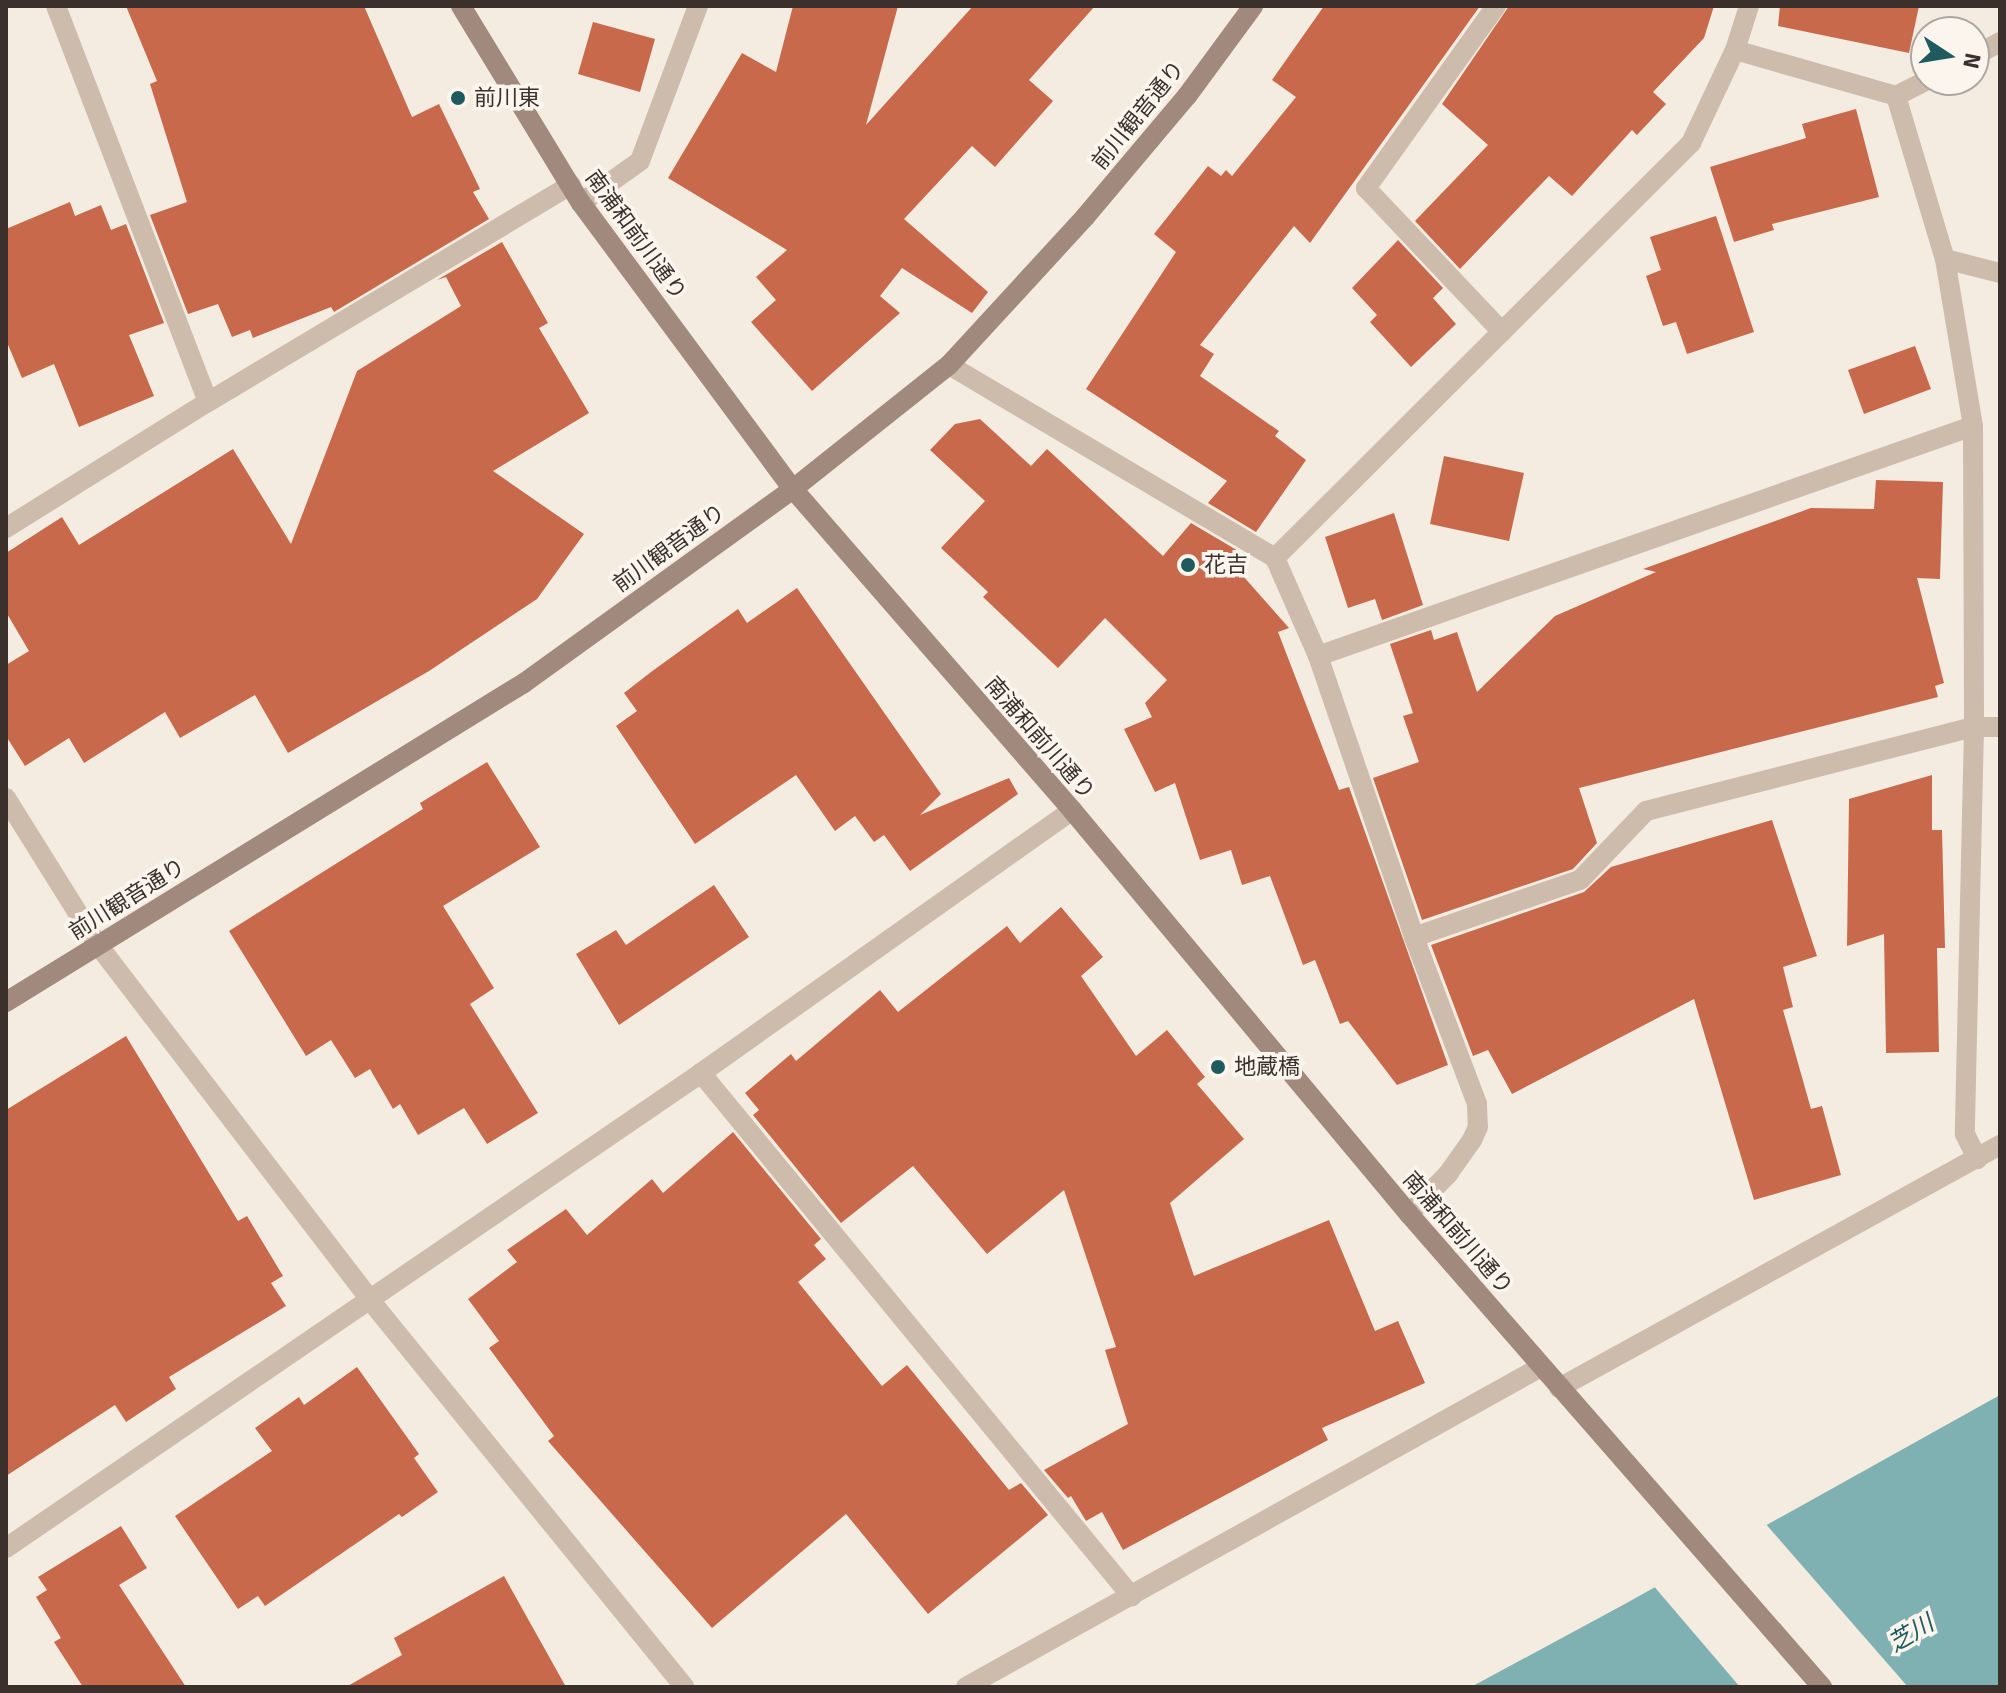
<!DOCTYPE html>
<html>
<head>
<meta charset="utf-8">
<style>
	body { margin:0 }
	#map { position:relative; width:2006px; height:1693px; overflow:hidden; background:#f4ebe1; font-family:Signika,"Noto Sans JP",sans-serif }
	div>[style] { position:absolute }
	.water>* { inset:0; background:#7fb0b2 }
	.pier>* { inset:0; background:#f4ebe1 }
	.building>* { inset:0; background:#c8694b }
	.lane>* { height:20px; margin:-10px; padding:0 10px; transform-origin:10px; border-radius:10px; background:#cdbbac }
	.street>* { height:20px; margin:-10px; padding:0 10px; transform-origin:10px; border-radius:10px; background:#cdbbac }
	.secondary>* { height:20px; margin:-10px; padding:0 10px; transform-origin:10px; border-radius:10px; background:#a18a7d }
	.dots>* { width:22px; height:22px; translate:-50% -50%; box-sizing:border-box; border:4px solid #fbf5ee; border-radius:50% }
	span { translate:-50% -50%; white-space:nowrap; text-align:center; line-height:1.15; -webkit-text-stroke:7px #fbf5ee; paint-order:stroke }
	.poi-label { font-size:22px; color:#3b302b }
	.left { translate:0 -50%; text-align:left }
	.street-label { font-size:22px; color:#3b302b }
	.water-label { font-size:24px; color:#1f5a5e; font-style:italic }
	.frame { position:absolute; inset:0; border:8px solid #3b302b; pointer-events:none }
	.north { position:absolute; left:1910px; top:16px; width:80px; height:80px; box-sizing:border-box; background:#fbf5ee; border:2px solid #aea6a0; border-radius:50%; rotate:102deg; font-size:22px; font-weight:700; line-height:32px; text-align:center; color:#3b302b }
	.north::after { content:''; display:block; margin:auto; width:28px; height:36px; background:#1f5a5e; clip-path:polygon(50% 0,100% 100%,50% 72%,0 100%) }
</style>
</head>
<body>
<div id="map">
	<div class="water">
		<i style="clip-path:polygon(2000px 1395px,2000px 1687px,1471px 1687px,1623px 1605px)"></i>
	</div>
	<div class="pier">
		<i style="clip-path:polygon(1764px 1522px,1908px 1687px,1740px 1687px,1652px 1584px)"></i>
	</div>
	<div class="building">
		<i style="clip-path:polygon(126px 6px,364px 6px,412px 117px,439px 104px,480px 189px,473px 192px,489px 219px,334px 312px,331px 307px,253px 338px,250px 330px,232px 337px,218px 304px,188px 314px,150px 215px,187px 202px,150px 84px,157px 81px)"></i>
		<i style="clip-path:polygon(793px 6px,898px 6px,866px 125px,973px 6px,1095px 6px,1029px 80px,1053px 101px,995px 167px,972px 146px,904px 219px,988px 292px,972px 313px,902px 268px,880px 296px,900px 313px,812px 391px,751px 322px,776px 300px,756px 277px,787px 250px,668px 178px,742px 53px,776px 72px)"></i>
		<i style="clip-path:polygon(1324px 6px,1480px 6px,1310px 243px,1294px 226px,1200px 345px,1214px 354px,1200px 376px,1279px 431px,1275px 436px,1306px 460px,1256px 532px,1208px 503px,1227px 481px,1086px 389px,1176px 252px,1154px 234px,1208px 166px,1221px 176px,1226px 170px,1232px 176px,1296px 97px,1272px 80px)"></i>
		<i style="clip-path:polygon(1509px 6px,1714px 6px,1704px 38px,1653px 92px,1666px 104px,1637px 135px,1632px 130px,1572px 196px,1549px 176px,1460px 269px,1415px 221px,1488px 145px,1442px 104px)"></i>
		<i style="clip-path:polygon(1780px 6px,1919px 6px,1909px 53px,1778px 26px)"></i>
		<i style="clip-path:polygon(593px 22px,655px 39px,640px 92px,578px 74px)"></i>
		<i style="clip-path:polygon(1856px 109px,1879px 197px,1772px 224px,1774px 230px,1734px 242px,1710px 167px,1806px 138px,1802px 124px)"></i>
		<i style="clip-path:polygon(70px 202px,75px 216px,101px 205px,111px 230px,126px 224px,164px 323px,129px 335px,154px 396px,79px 427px,54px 364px,22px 378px,6px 340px,6px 229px)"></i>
		<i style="clip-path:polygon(1716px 216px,1754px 332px,1687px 354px,1676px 322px,1663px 326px,1646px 276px,1661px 270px,1650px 237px)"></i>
		<i style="clip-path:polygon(1398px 240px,1443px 288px,1433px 298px,1456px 324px,1411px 367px,1370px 322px,1377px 315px,1352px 288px)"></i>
		<i style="clip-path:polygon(502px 242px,548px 323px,539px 328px,589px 413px,493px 471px,584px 534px,537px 599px,429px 671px,288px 753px,255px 695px,180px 738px,165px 712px,84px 763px,69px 738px,25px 766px,6px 736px,6px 665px,29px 651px,6px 612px,6px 553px,62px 517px,79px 545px,233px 449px,291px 544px,357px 371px,461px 306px,446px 277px,437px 280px)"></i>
		<i style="clip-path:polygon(1915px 346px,1931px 389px,1864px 414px,1848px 370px)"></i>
		<i style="clip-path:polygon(980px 419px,1031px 466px,1047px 449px,1163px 556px,1191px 523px,1240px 552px,1230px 570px,1236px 568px,1289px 628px,1278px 632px,1339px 790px,1349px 787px,1448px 1065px,1397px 1085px,1348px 1021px,1340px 1024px,1315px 960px,1303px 965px,1270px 876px,1242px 885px,1231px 850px,1200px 860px,1175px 783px,1155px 792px,1124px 729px,1152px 717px,1145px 703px,1167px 680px,1105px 618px,1058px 668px,983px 597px,988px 592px,941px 548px,985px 501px,930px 450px,955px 424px)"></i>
		<i style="clip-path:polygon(1444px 456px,1524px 473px,1509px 541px,1430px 524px)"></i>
		<i style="clip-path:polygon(1876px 480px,1943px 482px,1940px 579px,1917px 578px,1944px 683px,1935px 686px,1938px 697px,1579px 788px,1597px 843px,1573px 869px,1422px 920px,1373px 778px,1419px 762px,1403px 716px,1413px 713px,1390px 644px,1431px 630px,1434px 640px,1457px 632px,1477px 692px,1555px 616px,1656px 572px,1643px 569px,1811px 508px,1874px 509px)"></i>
		<i style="clip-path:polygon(1394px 513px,1423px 605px,1382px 620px,1375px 599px,1348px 608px,1325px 537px)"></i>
		<i style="clip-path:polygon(797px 588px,941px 794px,920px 815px,1009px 778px,1018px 794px,910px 871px,884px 835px,874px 842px,855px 816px,835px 831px,796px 775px,695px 844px,616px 726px,637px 711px,624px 693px,651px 672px,738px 609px,747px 623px)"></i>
		<i style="clip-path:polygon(487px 762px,540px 847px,443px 906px,494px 988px,470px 1004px,538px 1113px,487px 1144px,464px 1108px,418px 1135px,400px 1104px,393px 1109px,370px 1069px,355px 1078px,331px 1040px,306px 1056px,229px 931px,423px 809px,420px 803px)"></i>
		<i style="clip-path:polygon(1932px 775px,1932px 830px,1942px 830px,1945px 948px,1937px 948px,1939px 1052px,1886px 1053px,1884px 934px,1847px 946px,1849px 799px)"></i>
		<i style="clip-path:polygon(1772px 820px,1817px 956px,1783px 967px,1793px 1007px,1783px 1010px,1811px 1109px,1822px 1106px,1841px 1175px,1754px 1200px,1694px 999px,1512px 1094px,1488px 1050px,1473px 1056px,1431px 945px,1584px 892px,1611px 867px)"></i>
		<i style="clip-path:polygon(714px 885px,749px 937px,619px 1025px,576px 954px,616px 930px,626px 945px)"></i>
		<i style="clip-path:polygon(1061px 907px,1103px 957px,1081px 976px,1136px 1056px,1167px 1030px,1205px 1077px,1197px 1084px,1244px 1139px,1170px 1203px,1194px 1276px,1329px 1220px,1375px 1331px,1398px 1321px,1425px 1383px,1322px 1428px,1328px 1440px,1123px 1550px,1102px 1512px,1086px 1521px,1071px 1496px,1068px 1498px,1044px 1470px,1128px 1424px,1105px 1350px,1116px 1347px,1064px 1190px,987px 1254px,913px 1166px,841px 1223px,753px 1115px,759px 1110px,745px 1093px,791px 1054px,796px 1061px,880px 990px,898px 1012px,1007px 926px,1020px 943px)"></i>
		<i style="clip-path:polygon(126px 1036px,238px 1221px,247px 1216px,283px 1276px,271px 1283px,286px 1306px,169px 1377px,176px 1389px,126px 1422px,115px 1405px,6px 1476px,6px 1110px)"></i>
		<i style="clip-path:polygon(733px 1132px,821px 1239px,814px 1245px,826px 1259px,798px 1282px,882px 1386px,907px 1365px,1009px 1490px,1021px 1483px,1048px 1515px,928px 1614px,846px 1514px,712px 1628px,548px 1441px,554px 1436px,489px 1348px,499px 1341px,468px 1299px,517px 1262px,507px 1250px,566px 1209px,587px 1235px,652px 1179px,663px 1193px)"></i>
		<i style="clip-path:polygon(357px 1367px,419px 1454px,414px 1458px,438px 1492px,402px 1517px,399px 1514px,265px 1606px,258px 1596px,238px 1609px,175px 1516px,272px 1451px,255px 1428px,299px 1397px,304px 1405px)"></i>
		<i style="clip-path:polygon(121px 1526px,147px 1568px,119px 1585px,186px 1687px,83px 1687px,54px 1642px,61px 1638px,36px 1597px,47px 1590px,38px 1577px)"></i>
		<i style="clip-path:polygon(504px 1576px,566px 1687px,346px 1687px,402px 1655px,394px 1638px)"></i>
	</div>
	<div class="lane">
		<i style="left:1496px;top:6px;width:224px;rotate:125.5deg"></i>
		<i style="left:1366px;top:188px;width:198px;rotate:46.6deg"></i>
		<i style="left:1414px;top:937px;width:176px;rotate:-19deg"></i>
		<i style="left:1580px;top:880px;width:95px;rotate:-46.3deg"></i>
		<i style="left:1646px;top:811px;width:339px;rotate:-14.4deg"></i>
		<i style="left:701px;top:1073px;width:678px;rotate:50.56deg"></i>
	</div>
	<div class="street">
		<i style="left:56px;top:6px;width:424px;rotate:69deg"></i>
		<i style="left:1735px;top:50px;width:167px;rotate:15.9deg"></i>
		<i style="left:1896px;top:96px;width:35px;rotate:-27deg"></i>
		<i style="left:1974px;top:56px;width:30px;rotate:-28deg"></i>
		<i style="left:1896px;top:96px;width:170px;rotate:73.3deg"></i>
		<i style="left:1945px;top:259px;width:169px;rotate:80.5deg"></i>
		<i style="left:1973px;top:426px;width:301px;rotate:89.8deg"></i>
		<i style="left:1974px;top:727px;width:407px;rotate:91.3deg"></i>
		<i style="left:1965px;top:1134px;width:28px;rotate:64deg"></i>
		<i style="left:581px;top:203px;width:72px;rotate:-35.4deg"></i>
		<i style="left:640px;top:161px;width:165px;rotate:-69.5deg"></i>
		<i style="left:1945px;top:259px;width:57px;rotate:14.3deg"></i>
		<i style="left:949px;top:365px;width:379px;rotate:30.6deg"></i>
		<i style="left:1275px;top:558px;width:107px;rotate:66.3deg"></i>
		<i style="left:1318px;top:656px;width:297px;rotate:71.1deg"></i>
		<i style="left:1414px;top:937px;width:178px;rotate:69.3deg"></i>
		<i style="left:1477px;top:1104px;width:23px;rotate:88deg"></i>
		<i style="left:1478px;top:1127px;width:14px;rotate:115deg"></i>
		<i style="left:1472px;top:1140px;width:42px;rotate:125.2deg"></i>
		<i style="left:1448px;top:1174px;width:56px;rotate:134.3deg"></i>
		<i style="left:6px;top:528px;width:238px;rotate:-32deg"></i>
		<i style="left:208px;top:402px;width:423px;rotate:-30.9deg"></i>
		<i style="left:1275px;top:558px;width:588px;rotate:-44.93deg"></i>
		<i style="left:1691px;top:143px;width:103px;rotate:-64.7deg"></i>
		<i style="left:1735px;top:50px;width:46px;rotate:-72.3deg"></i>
		<i style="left:1318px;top:656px;width:694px;rotate:-19.35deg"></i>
		<i style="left:1974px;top:727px;width:26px"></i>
		<i style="left:6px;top:798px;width:173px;rotate:58deg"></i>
		<i style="left:98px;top:945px;width:447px;rotate:52.5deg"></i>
		<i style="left:370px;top:1300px;width:498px;rotate:50.9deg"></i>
		<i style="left:1559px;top:1388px;width:504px;rotate:-28.86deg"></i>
		<i style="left:6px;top:1548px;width:842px;rotate:-34.35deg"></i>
		<i style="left:701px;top:1073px;width:455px;rotate:-35.3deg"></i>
		<i style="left:966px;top:1687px;width:658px;rotate:-29.1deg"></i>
	</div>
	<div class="secondary">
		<i style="left:461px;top:6px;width:231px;rotate:58.7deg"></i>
		<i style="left:581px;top:203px;width:356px;rotate:53.5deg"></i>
		<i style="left:793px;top:489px;width:425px;rotate:49deg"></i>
		<i style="left:1072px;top:810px;width:526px;rotate:50.17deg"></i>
		<i style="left:1409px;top:1214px;width:628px;rotate:48.87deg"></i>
		<i style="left:6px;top:1002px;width:608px;rotate:-31.63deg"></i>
		<i style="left:524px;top:683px;width:332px;rotate:-35.8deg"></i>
		<i style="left:793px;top:489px;width:199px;rotate:-38.5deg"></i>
		<i style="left:949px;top:365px;width:201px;rotate:-47.4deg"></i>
		<i style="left:1085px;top:217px;width:158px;rotate:-49.9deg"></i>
		<i style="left:1187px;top:96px;width:112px;rotate:-53.7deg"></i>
	</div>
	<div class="dots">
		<i style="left:458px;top:98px;background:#1f5a5e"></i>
		<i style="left:1188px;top:565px;background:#1f5a5e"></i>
		<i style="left:1218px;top:1067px;background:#1f5a5e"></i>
	</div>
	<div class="poi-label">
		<span class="left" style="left:474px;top:98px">前川東</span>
		<span class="left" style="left:1204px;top:565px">花吉</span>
		<span class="left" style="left:1234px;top:1067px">地蔵橋</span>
	</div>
	<div class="street-label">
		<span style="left:1138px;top:115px;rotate:-51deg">前川観音通り</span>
		<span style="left:636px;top:235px;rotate:54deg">南浦和前川通り</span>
		<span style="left:669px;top:548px;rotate:-36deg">前川観音通り</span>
		<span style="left:1040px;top:738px;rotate:49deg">南浦和前川通り</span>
		<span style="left:127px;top:899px;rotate:-32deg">前川観音通り</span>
		<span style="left:1458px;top:1233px;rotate:49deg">南浦和前川通り</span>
	</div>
	<div class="water-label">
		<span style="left:1911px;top:1634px;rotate:-31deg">芝川</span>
	</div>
	<div class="frame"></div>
	<div class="north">N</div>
</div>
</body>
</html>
